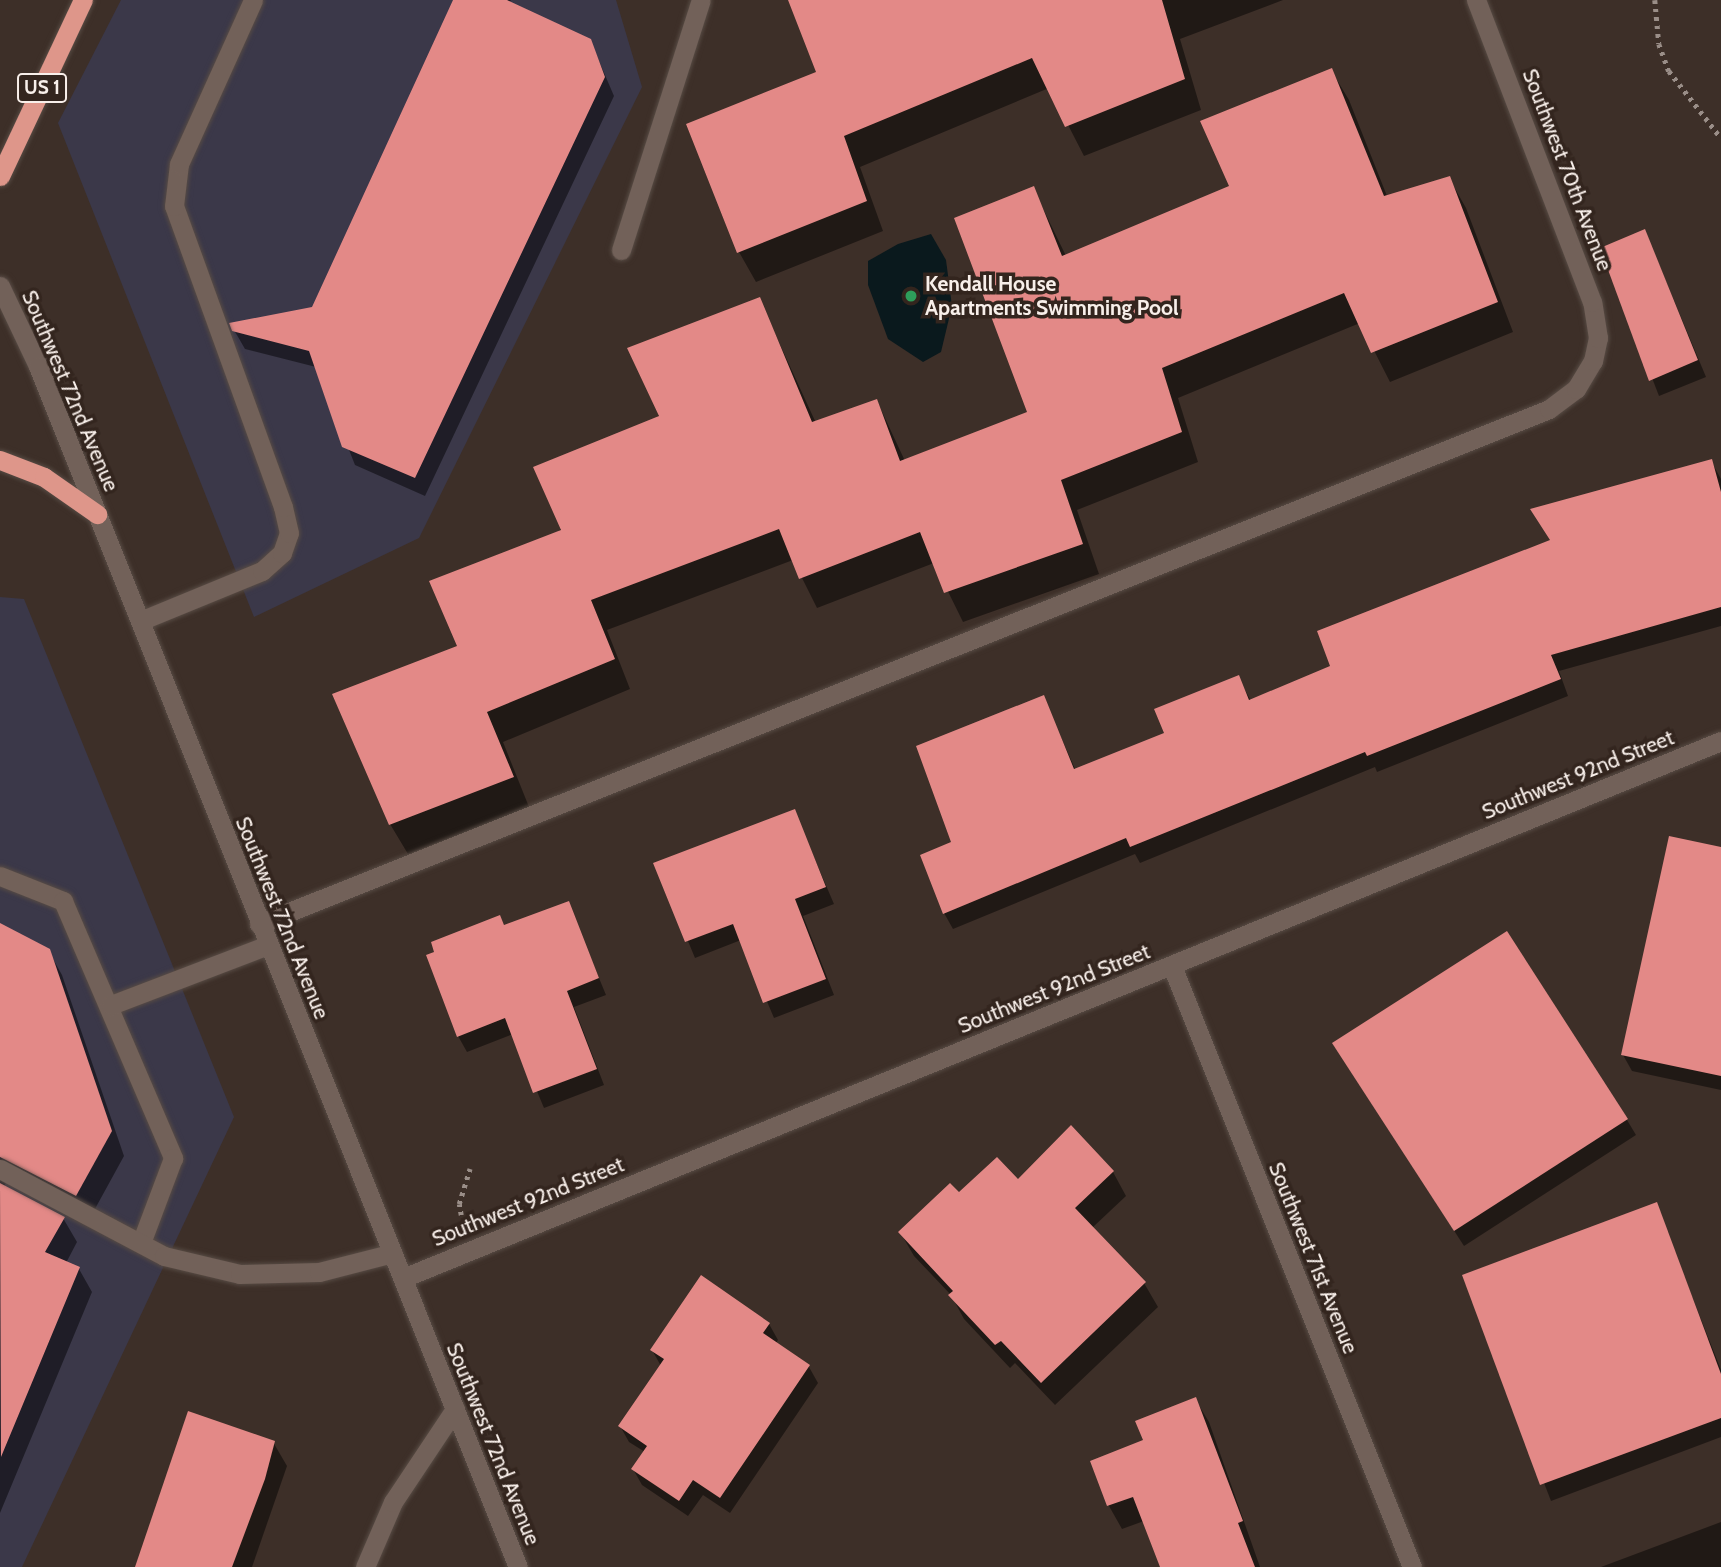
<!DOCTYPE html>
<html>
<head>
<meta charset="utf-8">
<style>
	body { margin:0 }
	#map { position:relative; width:1721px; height:1567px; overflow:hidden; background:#3d2f28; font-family:Cabin,sans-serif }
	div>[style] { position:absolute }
	.commercial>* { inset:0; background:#3b3849 }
	.water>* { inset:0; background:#0a191d }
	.shadow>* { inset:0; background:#0007 }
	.building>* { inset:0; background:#e38987 }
	.path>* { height:4.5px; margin-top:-2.25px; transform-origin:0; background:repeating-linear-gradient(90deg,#9a8e88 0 3.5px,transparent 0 8.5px) }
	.roads { filter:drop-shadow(0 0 2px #574b44) drop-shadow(0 0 2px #574b44) }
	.service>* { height:19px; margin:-9.5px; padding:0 9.5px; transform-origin:9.5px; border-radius:9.5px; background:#726159 }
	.minor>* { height:19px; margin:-9.5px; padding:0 9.5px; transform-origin:9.5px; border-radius:9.5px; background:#726159 }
	.tertiary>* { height:19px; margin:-9.5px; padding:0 9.5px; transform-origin:9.5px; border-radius:9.5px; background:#726159 }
	.trunk>* { height:19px; margin:-9.5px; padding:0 9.5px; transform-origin:9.5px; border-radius:9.5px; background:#de968a }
	.dots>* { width:19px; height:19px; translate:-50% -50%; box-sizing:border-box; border:4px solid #33251e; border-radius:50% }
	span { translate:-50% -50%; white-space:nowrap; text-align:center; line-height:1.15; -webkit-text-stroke:7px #33251e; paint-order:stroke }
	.shield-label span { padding:2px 5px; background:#33251e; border:2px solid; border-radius:5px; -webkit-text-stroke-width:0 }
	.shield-label { font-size:19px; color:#f8efea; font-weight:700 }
	.street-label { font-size:21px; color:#f8efea }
	.poi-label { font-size:21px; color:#f8efea; font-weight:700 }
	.left { translate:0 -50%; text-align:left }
</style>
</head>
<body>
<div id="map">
	<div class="commercial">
		<i style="clip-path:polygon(121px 0,616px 0,642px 87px,419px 538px,254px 617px,58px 123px)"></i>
		<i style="clip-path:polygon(0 597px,24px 599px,234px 1117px,22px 1567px,0 1567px)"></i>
	</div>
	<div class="water">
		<i style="clip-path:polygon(931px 234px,946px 260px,952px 306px,941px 352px,923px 362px,888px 339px,868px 285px,868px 261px,898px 244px)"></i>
	</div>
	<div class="shadow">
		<i style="clip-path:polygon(455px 0,511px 0,509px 3px,590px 40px,614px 96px,425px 496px,355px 465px,316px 367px,245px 349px,234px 330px,313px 308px)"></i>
		<i style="clip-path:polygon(797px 0,1283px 0,1180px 39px,1201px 110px,1084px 156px,1049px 88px,860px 167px,883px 231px,756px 282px,739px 252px,818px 73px)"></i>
		<i style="clip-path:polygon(1331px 70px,1349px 100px,1387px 196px,1449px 178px,1466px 208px,1513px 332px,1390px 382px,1360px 323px,1178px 398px,1198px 462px,1077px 510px,1099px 574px,963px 622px,934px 563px,817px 608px,793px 560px,607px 630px,630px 689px,503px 742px,529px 807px,408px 854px,390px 824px,459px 647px,759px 299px,816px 423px,877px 401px,905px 461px,1029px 413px,1033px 188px,1066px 256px,1231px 187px)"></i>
		<i style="clip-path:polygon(1645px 231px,1706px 377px,1659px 396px,1602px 249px)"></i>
		<i style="clip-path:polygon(1711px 461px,1721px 479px,1721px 626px,1559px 671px,1568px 696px,1377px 772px,1375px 767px,1140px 863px,1135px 854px,953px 929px,944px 913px,953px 843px,1043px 697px,1076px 771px,1166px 734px,1238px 677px,1251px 701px,1333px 667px,1552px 541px)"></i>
		<i style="clip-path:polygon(794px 811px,834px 904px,803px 916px,834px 995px,774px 1018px,741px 940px,695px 958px,656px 864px)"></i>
		<i style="clip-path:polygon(1721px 849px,1721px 1090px,1632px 1071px,1623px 1055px)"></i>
		<i style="clip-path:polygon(568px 903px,606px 995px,574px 1007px,604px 1085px,544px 1108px,513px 1034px,467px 1052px,458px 1036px,500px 917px,505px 927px)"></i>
		<i style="clip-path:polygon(0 925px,48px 950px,62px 975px,124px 1156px,90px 1218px,6px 1182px,4px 1187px,63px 1218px,77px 1242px,66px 1263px,79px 1269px,92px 1292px,0 1513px)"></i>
		<i style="clip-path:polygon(1344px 1060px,1627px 1120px,1636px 1135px,1464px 1246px)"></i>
		<i style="clip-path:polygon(1113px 1172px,1126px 1196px,1092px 1228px,1144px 1283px,1158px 1307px,1055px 1405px,1015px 1363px,1010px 1368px,964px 1319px,951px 1295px,914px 1256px,900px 1232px,959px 1195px,1018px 1181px)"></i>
		<i style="clip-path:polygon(1656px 1205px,1721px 1370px,1721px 1437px,1551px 1501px,1464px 1276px)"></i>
		<i style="clip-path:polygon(769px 1324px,778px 1340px,775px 1344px,809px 1367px,818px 1383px,730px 1513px,703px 1495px,688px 1516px,642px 1485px,633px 1469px,645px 1452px,629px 1442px,620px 1426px,661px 1366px,652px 1350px)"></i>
		<i style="clip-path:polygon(1195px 1399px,1209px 1422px,1260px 1567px,1162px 1567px,1144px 1521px,1122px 1529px,1109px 1506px,1092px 1462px,1145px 1441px)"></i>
		<i style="clip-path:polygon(273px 1442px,287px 1466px,252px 1567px,141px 1567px)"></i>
		<i style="clip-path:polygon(1721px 1522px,1721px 1567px,1601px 1567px)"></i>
	</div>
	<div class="building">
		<i style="clip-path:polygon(453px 0,507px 0,591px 39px,605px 77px,415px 478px,342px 447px,309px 351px,232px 331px,229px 323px,312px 307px)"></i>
		<i style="clip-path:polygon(788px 0,1162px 0,1185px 79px,1065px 127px,1032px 58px,844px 136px,867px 201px,737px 253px,686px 124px,816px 72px)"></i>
		<i style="clip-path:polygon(1332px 68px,1384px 196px,1450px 176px,1498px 302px,1371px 353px,1344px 293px,1162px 368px,1182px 432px,1061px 480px,1083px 544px,944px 593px,920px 532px,799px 579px,779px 529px,591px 600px,615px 659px,487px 712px,514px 777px,389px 825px,332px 694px,457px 646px,429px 581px,561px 530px,533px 467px,659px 416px,627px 348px,760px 297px,812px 422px,877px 399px,900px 461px,1027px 412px,954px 218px,1034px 186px,1062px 256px,1229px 186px,1200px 121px)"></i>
		<i style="clip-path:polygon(1645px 229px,1698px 360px,1649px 381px,1600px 248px)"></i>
		<i style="clip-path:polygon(1712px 459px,1721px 492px,1721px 607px,1551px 655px,1561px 679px,1367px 756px,1365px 752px,1130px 847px,1126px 838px,943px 914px,920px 855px,951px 842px,916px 746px,1044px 695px,1074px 769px,1164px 733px,1154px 709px,1239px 675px,1249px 700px,1330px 666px,1317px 631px,1550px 540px,1530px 509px)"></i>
		<i style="clip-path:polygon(795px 809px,826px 887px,795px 899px,826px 979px,763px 1003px,733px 924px,685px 942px,653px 863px)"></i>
		<i style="clip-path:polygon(1669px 836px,1721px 847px,1721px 1076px,1621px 1055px)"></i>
		<i style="clip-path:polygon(569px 901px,599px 978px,567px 991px,597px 1069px,533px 1093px,505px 1018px,457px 1037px,426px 955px,434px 952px,431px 942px,500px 915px,504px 925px)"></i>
		<i style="clip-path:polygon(0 923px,50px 949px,112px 1131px,76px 1196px,0 1157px)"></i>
		<i style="clip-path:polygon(1507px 931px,1628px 1119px,1454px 1231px,1332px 1043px)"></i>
		<i style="clip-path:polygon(1071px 1125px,1114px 1171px,1075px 1208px,1146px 1282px,1041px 1383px,1001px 1341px,995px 1345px,948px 1295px,953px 1291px,898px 1232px,950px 1183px,959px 1192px,997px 1157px,1018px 1179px)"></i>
		<i style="clip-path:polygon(0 1183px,65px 1217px,45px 1252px,80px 1267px,1px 1457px)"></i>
		<i style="clip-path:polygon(1657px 1202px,1721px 1374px,1721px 1418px,1540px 1485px,1462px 1275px)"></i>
		<i style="clip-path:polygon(701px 1275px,770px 1323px,763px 1333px,810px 1365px,720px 1498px,693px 1480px,679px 1501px,631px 1469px,647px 1446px,618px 1426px,664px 1359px,650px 1350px)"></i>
		<i style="clip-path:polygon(1196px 1397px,1243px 1521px,1238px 1523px,1255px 1567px,1160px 1567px,1133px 1497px,1107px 1506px,1090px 1461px,1143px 1440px,1135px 1421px)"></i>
		<i style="clip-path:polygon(188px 1411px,275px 1441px,265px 1479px,232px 1567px,135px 1567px)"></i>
	</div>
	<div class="path">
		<i style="left:1655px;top:0;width:44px;rotate:84.8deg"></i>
		<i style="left:1659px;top:44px;width:29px;rotate:70deg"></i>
		<i style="left:1669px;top:71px;width:85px;rotate:52.2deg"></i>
		<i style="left:461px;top:1215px;width:11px;rotate:-100deg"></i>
		<i style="left:459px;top:1204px;width:37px;rotate:-73deg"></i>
	</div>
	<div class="roads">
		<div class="service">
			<i style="left:621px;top:250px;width:262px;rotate:-72.3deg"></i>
			<i style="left:140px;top:621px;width:132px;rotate:-22.3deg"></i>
			<i style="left:262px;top:571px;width:27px;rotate:-42deg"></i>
			<i style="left:282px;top:553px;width:21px;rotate:-71deg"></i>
			<i style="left:289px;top:533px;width:27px;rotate:-103deg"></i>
			<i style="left:283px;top:507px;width:320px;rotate:-109.9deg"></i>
			<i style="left:174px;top:206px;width:42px;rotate:-83.2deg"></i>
			<i style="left:179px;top:164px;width:180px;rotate:-65.7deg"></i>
			<i style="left:0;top:876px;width:68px;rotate:21.6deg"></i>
			<i style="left:63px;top:901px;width:280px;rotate:66.8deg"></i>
			<i style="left:173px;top:1158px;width:91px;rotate:110.6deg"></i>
			<i style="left:111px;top:1005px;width:168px;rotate:-20.9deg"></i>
			<i style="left:0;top:1169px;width:186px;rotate:27.9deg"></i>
			<i style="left:164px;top:1256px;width:78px;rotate:13.3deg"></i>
			<i style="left:240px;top:1274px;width:79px;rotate:-1.5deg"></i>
			<i style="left:319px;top:1272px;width:76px;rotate:-14.4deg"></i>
		</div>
		<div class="minor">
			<i style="left:259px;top:924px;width:1389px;rotate:-21.76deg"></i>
			<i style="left:1549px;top:409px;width:34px;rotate:-37deg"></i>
			<i style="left:1576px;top:389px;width:33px;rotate:-59deg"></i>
			<i style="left:1593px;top:361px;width:24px;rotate:-78deg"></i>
			<i style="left:1598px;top:338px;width:36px;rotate:-99deg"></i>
			<i style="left:1592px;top:302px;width:324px;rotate:-111deg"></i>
			<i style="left:1172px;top:966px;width:647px;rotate:68.23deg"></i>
			<i style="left:403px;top:1278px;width:1423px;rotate:-22.17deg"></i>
			<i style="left:365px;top:1567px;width:71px;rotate:-66.7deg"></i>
			<i style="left:393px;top:1502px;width:112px;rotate:-56.3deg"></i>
		</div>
		<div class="tertiary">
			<i style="left:0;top:286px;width:89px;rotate:64.6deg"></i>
			<i style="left:38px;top:366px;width:1293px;rotate:68.22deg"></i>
		</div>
		<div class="trunk">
			<i style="left:0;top:176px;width:195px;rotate:-64.8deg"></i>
			<i style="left:0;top:460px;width:47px;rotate:21.1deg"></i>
			<i style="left:44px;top:477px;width:65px;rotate:34.9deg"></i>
		</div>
	</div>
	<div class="dots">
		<i style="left:911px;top:296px;background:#2e9e5b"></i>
	</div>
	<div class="shield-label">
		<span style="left:42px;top:88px">US 1</span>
	</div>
	<div class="street-label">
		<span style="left:1567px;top:170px;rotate:69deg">Southwest 70th Avenue</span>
		<span style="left:70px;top:391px;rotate:67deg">Southwest 72nd Avenue</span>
		<span style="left:1578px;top:775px;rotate:-22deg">Southwest 92nd Street</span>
		<span style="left:282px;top:918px;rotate:68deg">Southwest 72nd Avenue</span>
		<span style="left:1054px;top:989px;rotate:-22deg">Southwest 92nd Street</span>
		<span style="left:528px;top:1202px;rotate:-22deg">Southwest 92nd Street</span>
		<span style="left:1313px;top:1258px;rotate:68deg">Southwest 71st Avenue</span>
		<span style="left:493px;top:1444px;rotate:68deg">Southwest 72nd Avenue</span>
	</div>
	<div class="poi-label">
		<span class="left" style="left:925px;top:296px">Kendall House<br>Apartments Swimming Pool</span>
	</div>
</div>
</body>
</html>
